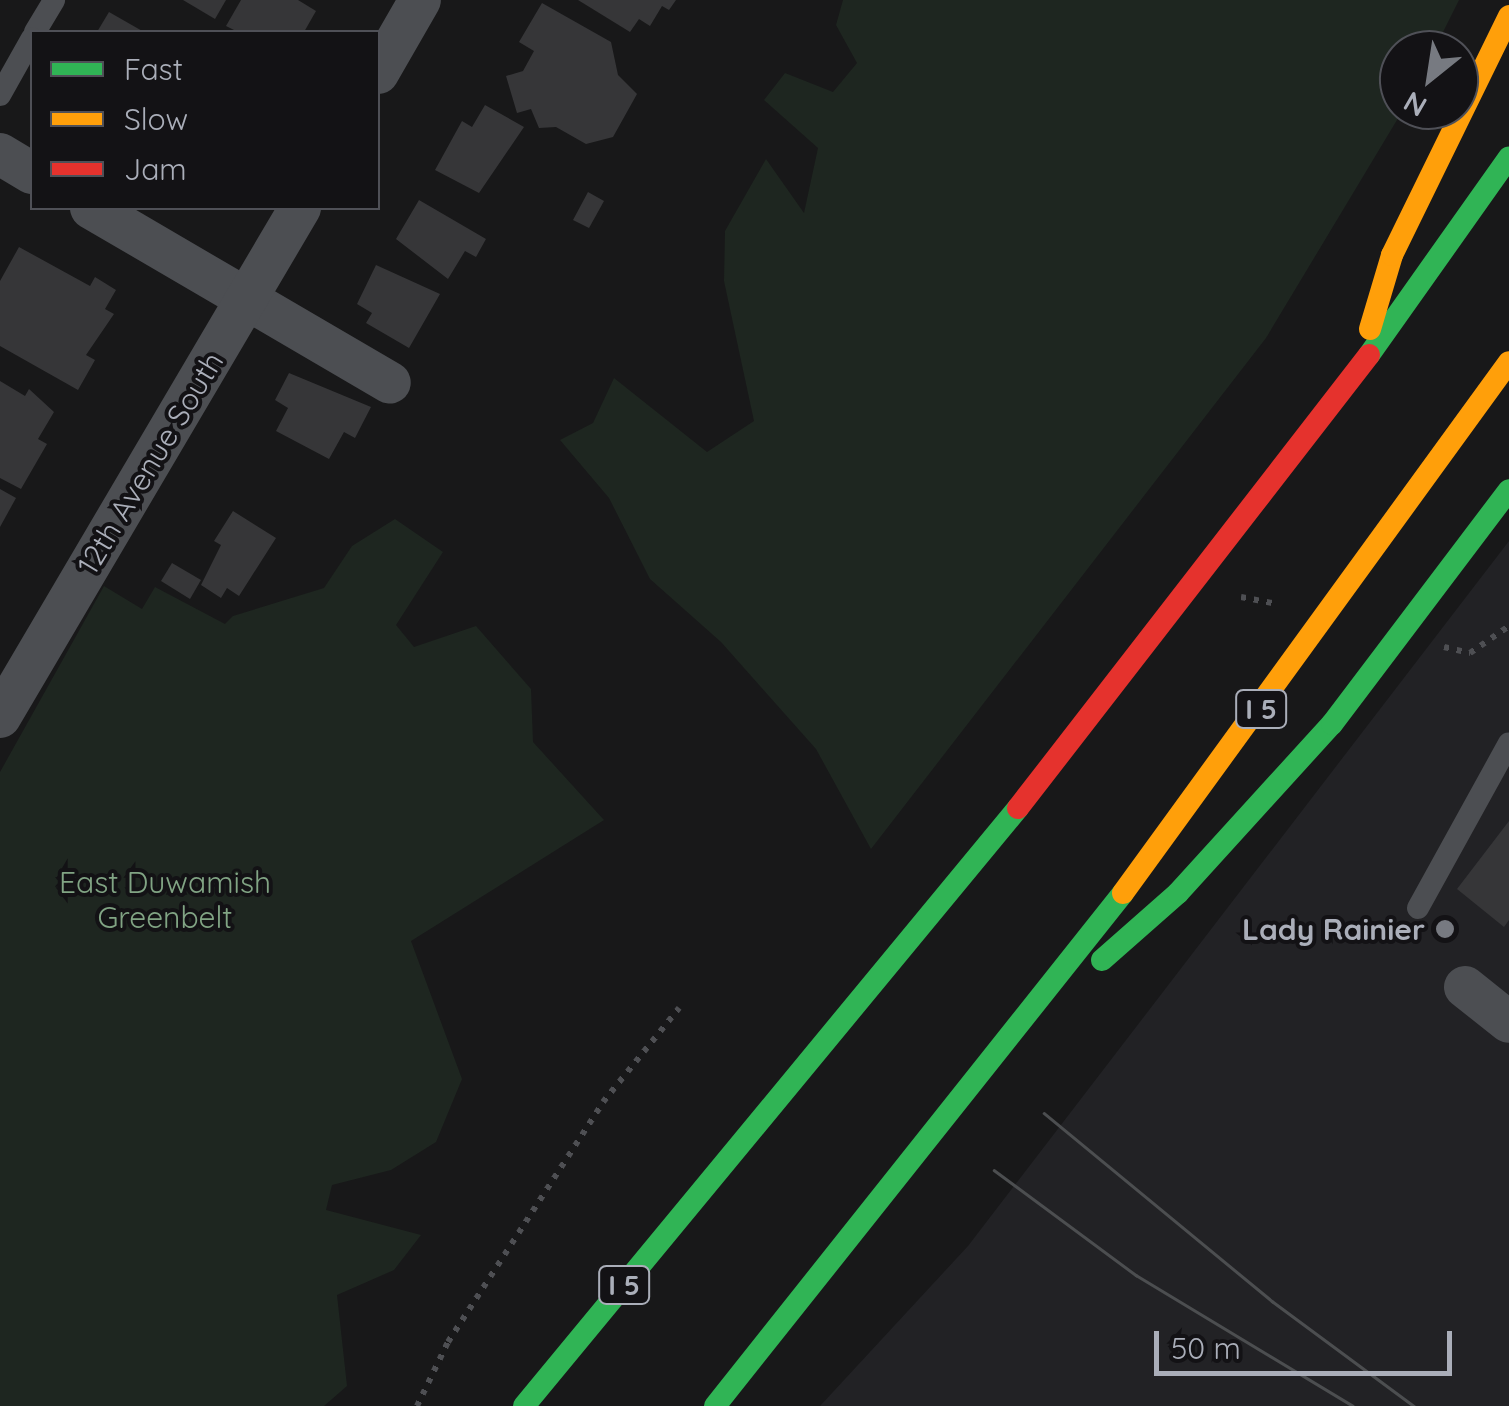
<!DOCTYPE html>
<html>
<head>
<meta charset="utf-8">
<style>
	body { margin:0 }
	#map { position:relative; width:1509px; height:1406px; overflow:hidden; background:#181819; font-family:Quicksand,sans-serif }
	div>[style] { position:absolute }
	.built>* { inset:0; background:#222225 }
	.green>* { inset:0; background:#1e2620 }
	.building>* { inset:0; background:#363638 }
	.path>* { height:6px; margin-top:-3px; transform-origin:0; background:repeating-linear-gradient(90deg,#4e4f53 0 5px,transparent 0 13px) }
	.lane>* { height:22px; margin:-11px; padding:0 11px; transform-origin:11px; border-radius:11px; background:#4c4e52 }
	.street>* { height:42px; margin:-21px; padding:0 21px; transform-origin:21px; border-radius:21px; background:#4c4e52 }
	.fast>* { height:22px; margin:-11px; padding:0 11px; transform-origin:11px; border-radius:11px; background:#30b455 }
	.slow>* { height:22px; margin:-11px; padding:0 11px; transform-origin:11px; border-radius:11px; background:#ff9f0a }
	.jam>* { height:22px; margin:-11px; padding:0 11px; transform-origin:11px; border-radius:11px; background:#e5322d }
	.tram>* { height:2.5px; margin:-1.25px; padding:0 1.25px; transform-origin:1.25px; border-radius:1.25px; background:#4c4e50 }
	.dots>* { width:28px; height:28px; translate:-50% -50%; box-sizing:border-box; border:5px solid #131215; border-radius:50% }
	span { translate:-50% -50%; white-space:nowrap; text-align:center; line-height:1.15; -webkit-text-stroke:8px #131215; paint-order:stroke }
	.shield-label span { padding:2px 8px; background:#131215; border:2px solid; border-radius:8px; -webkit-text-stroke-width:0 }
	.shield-label { font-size:28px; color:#aaaeb9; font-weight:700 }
	.street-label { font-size:30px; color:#aaaeb9 }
	.park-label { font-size:30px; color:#81a484 }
	.poi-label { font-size:30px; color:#aaaeb9; font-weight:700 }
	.right { translate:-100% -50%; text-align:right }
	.legend { position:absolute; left:30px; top:30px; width:350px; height:180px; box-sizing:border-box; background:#131215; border:2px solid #4f5057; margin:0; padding:12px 18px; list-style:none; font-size:30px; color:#aaaeb9 }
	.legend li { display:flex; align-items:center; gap:20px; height:50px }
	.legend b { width:50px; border:2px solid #4f5057 }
	.north { position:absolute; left:1379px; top:30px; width:100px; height:100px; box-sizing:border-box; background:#131215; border:2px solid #4f5057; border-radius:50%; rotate:210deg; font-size:28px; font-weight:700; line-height:40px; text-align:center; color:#aaaeb9 }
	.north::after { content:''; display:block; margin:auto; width:35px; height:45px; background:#777a81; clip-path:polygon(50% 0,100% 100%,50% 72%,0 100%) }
	.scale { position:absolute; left:1154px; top:1331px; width:298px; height:45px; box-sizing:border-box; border:5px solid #aaaeb9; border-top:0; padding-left:12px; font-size:30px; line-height:35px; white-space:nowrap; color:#aaaeb9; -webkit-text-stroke:8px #131215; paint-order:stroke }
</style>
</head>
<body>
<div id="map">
	<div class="built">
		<i style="clip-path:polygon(1509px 541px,1509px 1406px,820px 1406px,968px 1246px)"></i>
	</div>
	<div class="green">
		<i style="clip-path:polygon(843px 0,1459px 0,1434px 50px,1399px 50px,1403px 110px,1266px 338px,871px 849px,816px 749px,721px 642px,650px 579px,609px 498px,560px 440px,593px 423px,614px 378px,707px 452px,754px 421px,724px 281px,725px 231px,766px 159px,804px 213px,818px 148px,764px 100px,785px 73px,833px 92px,857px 63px,836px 25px)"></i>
		<i style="clip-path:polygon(395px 519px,443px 552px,396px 625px,414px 647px,476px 626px,531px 689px,533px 742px,604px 820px,411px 941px,462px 1079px,436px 1142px,391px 1170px,332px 1185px,326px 1210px,421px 1235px,394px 1270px,337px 1295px,347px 1386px,324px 1406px,0 1406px,0 772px,104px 586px,142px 609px,155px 587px,225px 624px,233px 616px,324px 588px,352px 546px)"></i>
	</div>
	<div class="building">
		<i style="clip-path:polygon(183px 0,226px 0,215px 19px)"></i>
		<i style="clip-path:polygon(241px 0,298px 0,316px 11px,304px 32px,238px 32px,226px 26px)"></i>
		<i style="clip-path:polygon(578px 0,676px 0,669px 10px,662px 6px,650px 26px,639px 19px,630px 32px)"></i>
		<i style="clip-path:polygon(542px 3px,611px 42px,618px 75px,637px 94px,613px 137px,586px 144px,556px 127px,539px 128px,531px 109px,517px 113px,506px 76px,523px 71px,534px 51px,519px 42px)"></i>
		<i style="clip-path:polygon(109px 12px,144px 32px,97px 32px)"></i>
		<i style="clip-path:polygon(485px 105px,524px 127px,479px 193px,435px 170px,462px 121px,472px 127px)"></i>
		<i style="clip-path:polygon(588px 192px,604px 201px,589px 228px,573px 220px)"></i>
		<i style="clip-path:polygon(419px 200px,486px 239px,476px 257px,465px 251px,448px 279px,396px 239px)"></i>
		<i style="clip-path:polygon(19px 247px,90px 286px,95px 277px,116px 290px,105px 309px,114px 314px,86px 355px,95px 360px,78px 390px,0 346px,0 281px)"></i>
		<i style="clip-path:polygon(376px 265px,440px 294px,409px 348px,366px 323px,372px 313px,357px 304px)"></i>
		<i style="clip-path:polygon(289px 373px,371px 407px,355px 438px,344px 432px,329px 459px,276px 431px,288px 408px,275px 400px)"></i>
		<i style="clip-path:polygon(0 381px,25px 396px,29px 389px,54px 412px,38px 439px,47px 444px,21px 489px,0 478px)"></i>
		<i style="clip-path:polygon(0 489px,16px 498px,0 527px)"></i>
		<i style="clip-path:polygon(233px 511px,276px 538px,239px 596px,227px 588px,221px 598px,201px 585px,221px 545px,214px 541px)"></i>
		<i style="clip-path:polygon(172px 563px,201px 580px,190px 599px,161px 581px)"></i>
		<i style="clip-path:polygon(1509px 821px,1509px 920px,1504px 927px,1457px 889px)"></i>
	</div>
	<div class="path">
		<i style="left:1241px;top:597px;width:38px;rotate:11deg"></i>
		<i style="left:1444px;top:647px;width:27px;rotate:13deg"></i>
		<i style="left:1470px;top:653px;width:47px;rotate:-34.7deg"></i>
		<i style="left:417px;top:1406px;width:71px;rotate:-64.2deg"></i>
		<i style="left:448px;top:1342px;width:286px;rotate:-57.1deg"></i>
		<i style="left:603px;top:1102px;width:121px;rotate:-51deg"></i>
	</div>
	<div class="lane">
		<i style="left:35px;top:32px;width:37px;rotate:-59deg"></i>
		<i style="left:0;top:95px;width:65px;rotate:-60.7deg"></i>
		<i style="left:1418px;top:908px;width:188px;rotate:-61.1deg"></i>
	</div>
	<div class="street">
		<i style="left:378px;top:73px;width:84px;rotate:-60.1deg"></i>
		<i style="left:0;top:154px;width:37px;rotate:31deg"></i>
		<i style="left:91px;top:208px;width:346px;rotate:30.3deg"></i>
		<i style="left:0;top:717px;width:591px;rotate:-59.49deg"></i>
		<i style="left:1465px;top:987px;width:56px;rotate:38.5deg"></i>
	</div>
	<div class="fast">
		<i style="left:1369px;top:355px;width:242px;rotate:-54.7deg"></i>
		<i style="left:1102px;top:960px;width:101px;rotate:-41.4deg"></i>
		<i style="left:1178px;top:893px;width:229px;rotate:-47.7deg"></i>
		<i style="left:1332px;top:724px;width:293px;rotate:-52.9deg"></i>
		<i style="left:524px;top:1406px;width:776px;rotate:-50.44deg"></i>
		<i style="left:715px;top:1406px;width:655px;rotate:-51.5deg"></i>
	</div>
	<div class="slow">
		<i style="left:1370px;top:329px;width:77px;rotate:-73.4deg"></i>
		<i style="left:1392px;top:255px;width:266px;rotate:-63.9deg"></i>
		<i style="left:1123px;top:893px;width:656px;rotate:-53.99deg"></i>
	</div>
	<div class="jam">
		<i style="left:1018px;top:808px;width:573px;rotate:-52.23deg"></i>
	</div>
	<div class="tram">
		<i style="left:1044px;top:1113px;width:296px;rotate:39.5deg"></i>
		<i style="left:1272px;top:1301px;width:177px;rotate:36.5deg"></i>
		<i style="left:994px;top:1170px;width:177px;rotate:36.5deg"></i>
		<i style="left:1136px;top:1275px;width:253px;rotate:31.1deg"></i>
	</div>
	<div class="dots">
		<i style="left:1445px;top:929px;background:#777a81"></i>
	</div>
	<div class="shield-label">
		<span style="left:1261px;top:709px">I 5</span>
		<span style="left:624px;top:1285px">I 5</span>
	</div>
	<div class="street-label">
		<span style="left:150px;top:463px;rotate:-59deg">12th Avenue South</span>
	</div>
	<div class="park-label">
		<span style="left:165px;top:899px">East Duwamish<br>Greenbelt</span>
	</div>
	<div class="poi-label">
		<span class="right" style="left:1425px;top:929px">Lady Rainier</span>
	</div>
	<ul class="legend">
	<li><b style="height:12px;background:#30b455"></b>Fast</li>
	<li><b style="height:12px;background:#ff9f0a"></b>Slow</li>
	<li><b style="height:12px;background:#e5322d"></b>Jam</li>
	</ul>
	<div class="north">N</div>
	<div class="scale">50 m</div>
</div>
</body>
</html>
